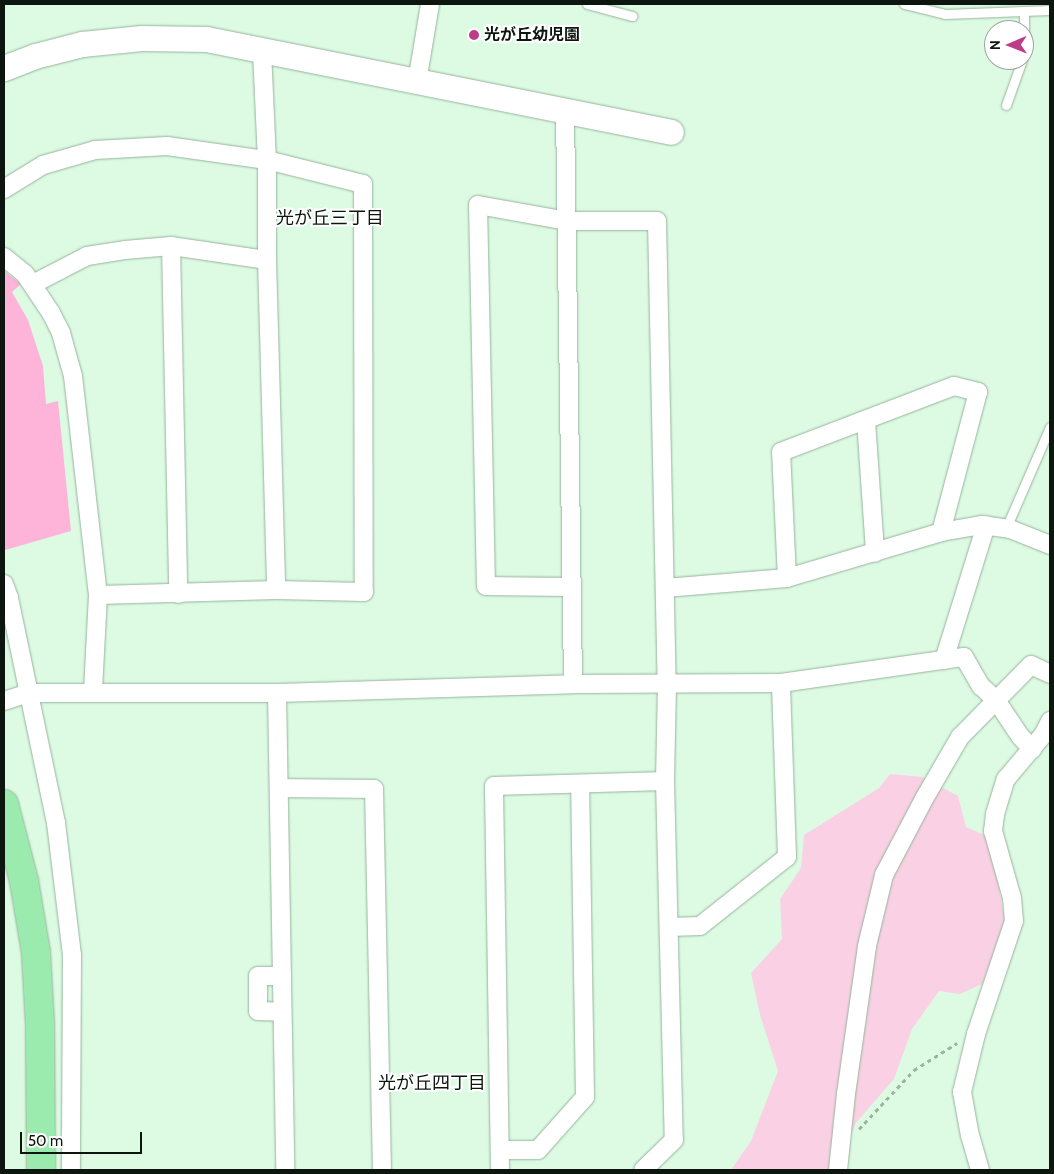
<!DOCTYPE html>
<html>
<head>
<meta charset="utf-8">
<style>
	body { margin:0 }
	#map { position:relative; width:1054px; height:1174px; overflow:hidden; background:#ddfbe3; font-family:Cabin,"Noto Sans JP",sans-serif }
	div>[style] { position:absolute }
	.green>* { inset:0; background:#fad1e4 }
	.water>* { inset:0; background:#feb3d8 }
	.path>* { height:3px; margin-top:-1.5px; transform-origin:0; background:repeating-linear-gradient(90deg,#9cb3a0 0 4px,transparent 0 8px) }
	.roads { filter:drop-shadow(0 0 1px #97b39c) drop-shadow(0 0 1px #97b39c) }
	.lane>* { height:9px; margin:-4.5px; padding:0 4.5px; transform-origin:4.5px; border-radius:4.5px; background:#fff }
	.street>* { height:18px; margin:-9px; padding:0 9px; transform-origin:9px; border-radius:9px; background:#fff }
	.secondary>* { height:25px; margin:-12.5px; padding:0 12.5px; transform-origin:12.5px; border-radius:12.5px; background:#fff }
	.highway>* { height:28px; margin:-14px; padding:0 14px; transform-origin:14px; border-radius:14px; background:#9aebad }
	.dots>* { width:14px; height:14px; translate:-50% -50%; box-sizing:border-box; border:2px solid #fff; border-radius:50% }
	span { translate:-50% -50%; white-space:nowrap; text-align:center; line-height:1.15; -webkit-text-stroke:4px #fff; paint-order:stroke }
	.poi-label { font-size:16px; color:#0c160e; font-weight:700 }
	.left { translate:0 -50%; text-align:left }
	.neighbourhood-label { font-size:18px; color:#0c160e }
	.frame { position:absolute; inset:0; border:5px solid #0c160e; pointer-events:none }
	.north { position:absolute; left:984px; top:20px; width:50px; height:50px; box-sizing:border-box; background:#fff; border:1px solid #9ea29f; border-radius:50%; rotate:269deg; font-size:14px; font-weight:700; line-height:20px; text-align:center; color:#0c160e }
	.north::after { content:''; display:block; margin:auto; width:18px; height:22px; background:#bc3c87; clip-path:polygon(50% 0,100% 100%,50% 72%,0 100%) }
	.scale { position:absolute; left:20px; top:1132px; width:122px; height:22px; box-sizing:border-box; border:2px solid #0c160e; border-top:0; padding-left:6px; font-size:15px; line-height:18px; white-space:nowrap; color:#0c160e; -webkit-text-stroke:4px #fff; paint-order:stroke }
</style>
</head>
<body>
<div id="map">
	<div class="green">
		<i style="clip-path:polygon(890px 774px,923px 777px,958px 796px,966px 827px,989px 837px,1006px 926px,982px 984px,960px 994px,939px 991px,912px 1029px,894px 1079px,856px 1123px,835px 1170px,731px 1170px,751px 1141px,778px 1071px,760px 1015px,751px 973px,782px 939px,780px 899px,801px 868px,804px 835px,879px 788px)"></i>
	</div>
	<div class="water">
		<i style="clip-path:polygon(4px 271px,21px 284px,12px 292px,28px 320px,43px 366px,46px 404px,58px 401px,71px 531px,5px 550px)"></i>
	</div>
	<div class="path">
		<i style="left:859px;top:1129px;width:81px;rotate:-47deg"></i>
		<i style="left:914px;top:1070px;width:51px;rotate:-32.1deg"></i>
	</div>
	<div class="roads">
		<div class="lane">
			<i style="left:587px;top:4px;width:47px;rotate:14.9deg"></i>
			<i style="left:904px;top:4px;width:42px;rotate:13.7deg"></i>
			<i style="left:945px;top:14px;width:105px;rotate:-2.2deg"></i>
			<i style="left:1024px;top:30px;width:19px;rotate:-90deg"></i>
			<i style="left:1006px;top:105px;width:48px;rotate:-70.4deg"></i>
			<i style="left:1006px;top:528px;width:110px;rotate:-66.5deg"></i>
		</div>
		<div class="street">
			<i style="left:262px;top:51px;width:109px;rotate:87.4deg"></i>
			<i style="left:267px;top:160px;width:100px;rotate:90deg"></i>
			<i style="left:267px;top:260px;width:330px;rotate:88.4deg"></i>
			<i style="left:417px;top:82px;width:79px;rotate:-80.5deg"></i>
			<i style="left:565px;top:111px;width:573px;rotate:89.2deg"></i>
			<i style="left:4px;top:189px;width:46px;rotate:-31.6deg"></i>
			<i style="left:43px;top:165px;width:54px;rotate:-16.1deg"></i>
			<i style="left:95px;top:150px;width:72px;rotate:-3.2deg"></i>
			<i style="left:167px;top:146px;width:101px;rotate:8deg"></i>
			<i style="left:267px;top:160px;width:99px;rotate:14deg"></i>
			<i style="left:363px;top:184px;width:408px;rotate:89.9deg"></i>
			<i style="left:364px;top:592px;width:88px;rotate:-178.7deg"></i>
			<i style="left:276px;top:590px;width:178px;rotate:178.4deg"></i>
			<i style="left:171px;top:246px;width:348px;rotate:88.8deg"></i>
			<i style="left:4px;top:257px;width:27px;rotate:39deg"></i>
			<i style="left:25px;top:274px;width:47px;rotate:56.3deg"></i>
			<i style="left:51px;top:313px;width:22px;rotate:63deg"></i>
			<i style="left:61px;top:333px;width:45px;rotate:74.4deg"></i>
			<i style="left:73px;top:376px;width:220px;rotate:83.5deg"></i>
			<i style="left:98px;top:595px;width:97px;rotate:93deg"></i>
			<i style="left:33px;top:284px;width:61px;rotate:-27.4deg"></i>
			<i style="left:87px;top:256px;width:38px;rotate:-9deg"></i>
			<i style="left:125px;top:250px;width:46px;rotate:-5deg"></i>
			<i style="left:171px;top:246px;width:97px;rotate:8.3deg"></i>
			<i style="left:866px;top:420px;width:133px;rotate:86.1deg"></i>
			<i style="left:787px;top:578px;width:126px;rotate:-92.7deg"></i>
			<i style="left:781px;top:452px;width:185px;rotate:-20.9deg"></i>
			<i style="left:954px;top:386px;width:25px;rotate:14deg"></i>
			<i style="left:978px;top:392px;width:145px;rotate:104.8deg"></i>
			<i style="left:4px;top:584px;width:15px;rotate:70deg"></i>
			<i style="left:9px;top:598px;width:230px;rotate:78.2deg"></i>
			<i style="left:56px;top:823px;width:133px;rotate:83.1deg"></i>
			<i style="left:72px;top:955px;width:215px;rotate:90.3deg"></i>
			<i style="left:571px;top:587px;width:85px;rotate:-179.3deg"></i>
			<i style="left:486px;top:586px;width:381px;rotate:-91.2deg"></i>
			<i style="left:478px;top:205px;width:90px;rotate:10.2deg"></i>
			<i style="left:567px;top:221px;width:90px"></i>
			<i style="left:657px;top:221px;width:464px;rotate:88.8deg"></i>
			<i style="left:667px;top:685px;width:96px;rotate:91.2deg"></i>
			<i style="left:665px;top:781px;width:359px;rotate:88.6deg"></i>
			<i style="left:674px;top:1140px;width:43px;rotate:135.9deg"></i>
			<i style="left:665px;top:588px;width:122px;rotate:-4.7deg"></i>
			<i style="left:787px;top:578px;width:161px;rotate:-16.6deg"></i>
			<i style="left:941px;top:532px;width:42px;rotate:-9.7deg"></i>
			<i style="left:982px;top:525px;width:28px;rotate:8deg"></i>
			<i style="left:1010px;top:529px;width:43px;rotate:21.8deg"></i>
			<i style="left:944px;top:660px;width:141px;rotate:-72.7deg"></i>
			<i style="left:277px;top:693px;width:477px;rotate:89deg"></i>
			<i style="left:4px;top:701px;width:26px;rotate:-18deg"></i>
			<i style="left:29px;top:693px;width:248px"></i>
			<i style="left:277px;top:693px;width:296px;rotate:-1.7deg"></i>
			<i style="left:573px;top:684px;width:208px;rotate:-0.3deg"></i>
			<i style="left:781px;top:683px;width:185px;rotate:-8.1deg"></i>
			<i style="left:964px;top:657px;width:34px;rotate:60deg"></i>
			<i style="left:981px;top:686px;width:21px;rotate:43deg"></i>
			<i style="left:996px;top:700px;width:43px;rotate:56.3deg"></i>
			<i style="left:1020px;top:736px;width:18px;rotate:47deg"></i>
			<i style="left:279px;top:788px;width:95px;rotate:0.6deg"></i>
			<i style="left:374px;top:789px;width:381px;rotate:88.8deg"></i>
			<i style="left:670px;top:927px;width:30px;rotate:-2deg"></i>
			<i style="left:700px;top:926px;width:111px;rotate:-38.4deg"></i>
			<i style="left:787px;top:857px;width:174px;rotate:-92deg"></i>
			<i style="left:282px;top:976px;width:24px;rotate:180deg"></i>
			<i style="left:258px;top:976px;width:35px;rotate:90deg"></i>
			<i style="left:258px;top:1011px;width:24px;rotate:2deg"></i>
			<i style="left:500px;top:1150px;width:38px"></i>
			<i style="left:538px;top:1150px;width:71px;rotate:-48.4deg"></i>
			<i style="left:585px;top:1097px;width:313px;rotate:-90.9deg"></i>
			<i style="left:500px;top:1170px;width:384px;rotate:-90.9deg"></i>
			<i style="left:494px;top:786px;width:171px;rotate:-1.7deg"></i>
			<i style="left:838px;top:1170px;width:76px;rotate:-84deg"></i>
			<i style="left:846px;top:1094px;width:149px;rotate:-81.9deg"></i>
			<i style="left:867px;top:946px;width:73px;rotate:-76.5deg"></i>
			<i style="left:884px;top:875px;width:86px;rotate:-62.2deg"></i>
			<i style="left:924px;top:799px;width:72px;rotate:-59.9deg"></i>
			<i style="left:960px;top:737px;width:101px;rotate:-45.4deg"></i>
			<i style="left:1031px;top:665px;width:21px;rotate:25deg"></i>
			<i style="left:980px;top:1170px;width:35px;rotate:-106deg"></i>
			<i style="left:970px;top:1136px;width:45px;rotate:-100.3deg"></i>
			<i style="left:962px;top:1092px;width:60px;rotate:-76.4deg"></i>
			<i style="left:976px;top:1034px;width:119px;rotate:-71.4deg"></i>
			<i style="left:1014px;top:921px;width:23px;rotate:-95deg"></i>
			<i style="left:1012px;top:898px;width:70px;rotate:-105.8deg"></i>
			<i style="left:993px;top:831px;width:17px;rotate:-83deg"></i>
			<i style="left:995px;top:814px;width:37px;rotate:-73deg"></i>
			<i style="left:1006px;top:779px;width:57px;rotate:-49.9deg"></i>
			<i style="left:1043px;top:735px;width:16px;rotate:-63deg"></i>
		</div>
		<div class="secondary">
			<i style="left:4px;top:68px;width:33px;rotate:-21deg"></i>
			<i style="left:35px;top:56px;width:49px;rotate:-14.3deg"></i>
			<i style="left:82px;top:44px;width:60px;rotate:-5.7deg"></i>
			<i style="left:142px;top:38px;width:64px;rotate:0.9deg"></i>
			<i style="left:206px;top:39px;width:474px;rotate:11.3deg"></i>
		</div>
		<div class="highway">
			<i style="left:4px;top:804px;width:80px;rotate:75.4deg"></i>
			<i style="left:24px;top:881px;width:73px;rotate:80.5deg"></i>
			<i style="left:36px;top:953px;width:71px;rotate:86.8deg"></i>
			<i style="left:40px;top:1024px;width:146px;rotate:89.6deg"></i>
		</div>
	</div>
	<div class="dots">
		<i style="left:474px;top:35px;background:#bc3c87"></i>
	</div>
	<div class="poi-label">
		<span class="left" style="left:484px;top:35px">光が丘幼児園</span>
	</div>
	<div class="neighbourhood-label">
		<span style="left:330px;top:218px">光が丘三丁目</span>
		<span style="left:432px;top:1083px">光が丘四丁目</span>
	</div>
	<div class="frame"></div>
	<div class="north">N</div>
	<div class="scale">50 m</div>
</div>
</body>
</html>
